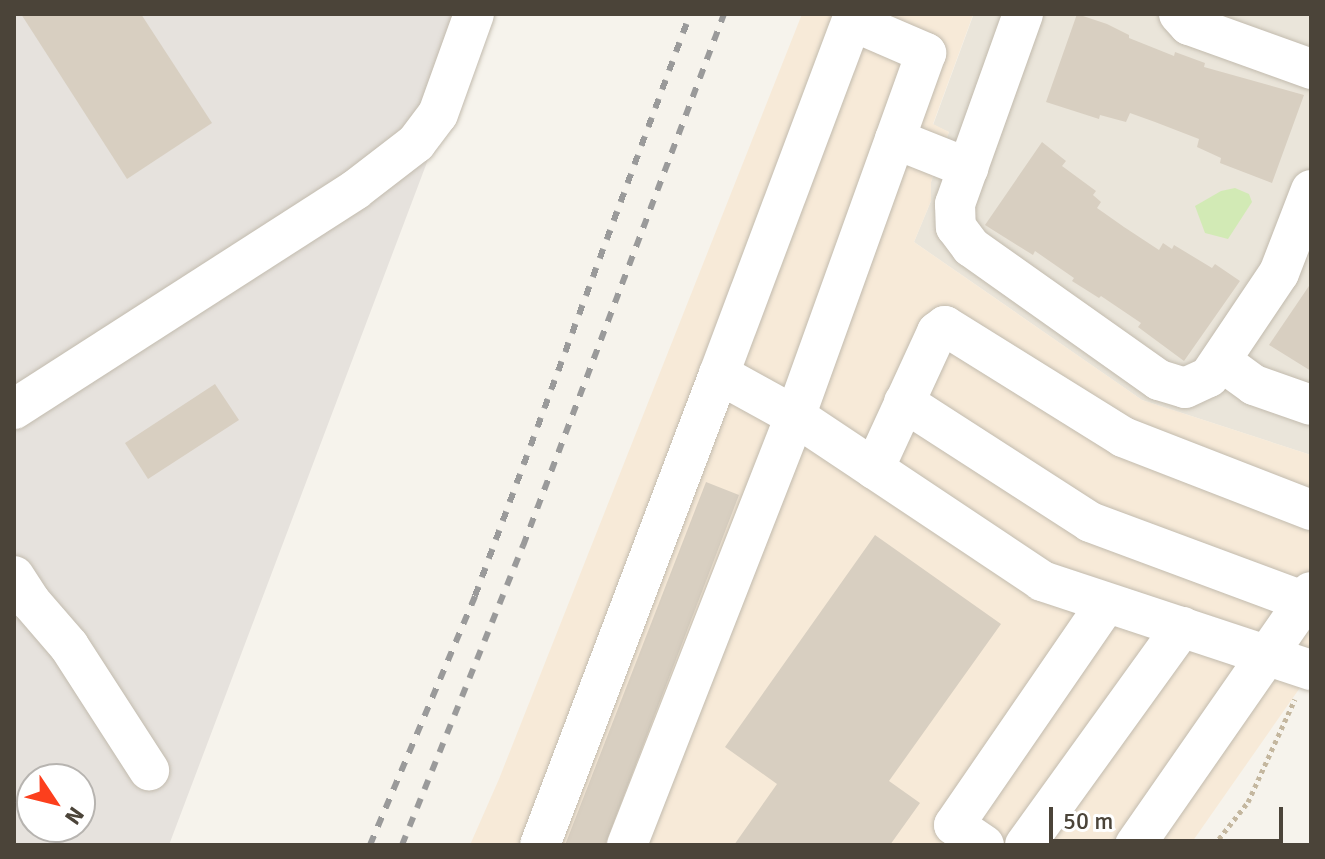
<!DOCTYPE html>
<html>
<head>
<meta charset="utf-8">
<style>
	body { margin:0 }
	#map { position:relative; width:1325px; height:859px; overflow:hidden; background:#f6f3ec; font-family:Signika,sans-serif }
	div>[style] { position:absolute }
	.residential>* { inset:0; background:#eae5da }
	.commercial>* { inset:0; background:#f7ead8 }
	.industrial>* { inset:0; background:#e6e2dd }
	.green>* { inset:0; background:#d2eab5 }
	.building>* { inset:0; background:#d8cfc1 }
	.path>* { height:5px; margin-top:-2.5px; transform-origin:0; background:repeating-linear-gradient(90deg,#c4b79f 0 4px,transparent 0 8px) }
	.roads { filter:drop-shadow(0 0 2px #c2bbae) drop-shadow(0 0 2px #c2bbae) }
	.minor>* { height:40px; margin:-20px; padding:0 20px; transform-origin:20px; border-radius:20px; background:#fff }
	.rail>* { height:6px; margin-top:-3px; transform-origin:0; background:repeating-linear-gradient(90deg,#9a9a9a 0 10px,transparent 0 20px) }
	span { translate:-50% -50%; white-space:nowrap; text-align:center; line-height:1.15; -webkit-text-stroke:6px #fff; paint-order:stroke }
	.frame { position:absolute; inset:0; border:16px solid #4b4439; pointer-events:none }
	.north { position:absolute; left:16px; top:763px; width:80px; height:80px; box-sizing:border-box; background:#fff; border:2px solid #b7b4b0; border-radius:50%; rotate:125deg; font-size:22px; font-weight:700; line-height:32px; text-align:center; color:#4b4439 }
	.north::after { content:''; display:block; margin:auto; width:28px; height:36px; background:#fc3f1d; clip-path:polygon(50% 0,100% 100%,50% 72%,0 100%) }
	.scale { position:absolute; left:1049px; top:807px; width:234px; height:36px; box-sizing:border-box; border:4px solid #4b4439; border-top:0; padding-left:10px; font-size:24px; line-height:28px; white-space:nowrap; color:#4b4439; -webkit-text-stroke:6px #fff; paint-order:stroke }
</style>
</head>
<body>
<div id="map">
	<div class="residential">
		<i style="clip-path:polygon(970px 14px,1311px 14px,1311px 455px,1142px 400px,914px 242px,931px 201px,931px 182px,949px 132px,933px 125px,973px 16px)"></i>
	</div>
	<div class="commercial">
		<i style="clip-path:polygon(802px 14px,973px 15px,933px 124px,949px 132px,931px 182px,931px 201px,914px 242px,1142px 400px,1311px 455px,1311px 672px,1190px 845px,470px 845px,499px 779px)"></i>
	</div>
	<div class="industrial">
		<i style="clip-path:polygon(evenodd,14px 14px,483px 14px,169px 845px,14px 845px,14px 14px,32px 779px,80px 779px,80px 827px,32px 827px,32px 779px)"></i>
	</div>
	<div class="green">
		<i style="clip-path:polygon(1235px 188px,1249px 194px,1252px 202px,1228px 239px,1205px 233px,1195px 206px,1221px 191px)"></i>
	</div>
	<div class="building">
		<i style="clip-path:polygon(21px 14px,141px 14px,212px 123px,127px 179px)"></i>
		<i style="clip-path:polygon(1077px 14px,1107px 24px,1129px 35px,1129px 38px,1174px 56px,1175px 52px,1205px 63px,1204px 67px,1304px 95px,1272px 183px,1220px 163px,1221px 158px,1197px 147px,1199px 139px,1155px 122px,1130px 113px,1126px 122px,1100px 115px,1099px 119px,1046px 102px)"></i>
		<i style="clip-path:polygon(1042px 142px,1066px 161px,1062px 166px,1096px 191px,1093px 195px,1101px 202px,1097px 208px,1124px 227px,1159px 250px,1163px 243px,1172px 249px,1174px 245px,1212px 268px,1215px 264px,1240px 281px,1184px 361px,1138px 327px,1141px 323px,1101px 296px,1099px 298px,1072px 281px,1074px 278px,1035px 251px,1033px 255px,985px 225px)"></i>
		<i style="clip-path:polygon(1311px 283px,1311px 371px,1269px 345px)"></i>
		<i style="clip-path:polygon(215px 384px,239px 420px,148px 479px,125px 443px)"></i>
		<i style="clip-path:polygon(706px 482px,739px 495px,605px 845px,565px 845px)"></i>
		<i style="clip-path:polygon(875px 535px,1001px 624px,889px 781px,920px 803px,890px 845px,734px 845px,777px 784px,725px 747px)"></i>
	</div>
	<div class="path">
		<i style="left:1214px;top:845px;width:55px;rotate:-51.7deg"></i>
		<i style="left:1248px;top:802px;width:113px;rotate:-65.5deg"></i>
	</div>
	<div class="roads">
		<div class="minor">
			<i style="left:1023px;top:14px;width:202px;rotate:109.7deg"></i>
			<i style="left:955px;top:204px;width:23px;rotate:88deg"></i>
			<i style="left:956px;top:227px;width:25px;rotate:53deg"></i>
			<i style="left:971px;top:247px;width:230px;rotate:35.3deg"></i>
			<i style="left:1159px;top:380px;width:27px;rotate:17deg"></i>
			<i style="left:1185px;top:388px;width:26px;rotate:-25deg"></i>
			<i style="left:1209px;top:377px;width:125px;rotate:-56.1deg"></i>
			<i style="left:1279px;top:273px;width:89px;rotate:-68.9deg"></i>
			<i style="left:1179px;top:14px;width:15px;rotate:48deg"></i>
			<i style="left:1189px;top:25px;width:130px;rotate:19.8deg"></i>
			<i style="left:895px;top:139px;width:79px;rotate:21.7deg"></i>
			<i style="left:1221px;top:361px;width:41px;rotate:36deg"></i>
			<i style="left:1254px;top:385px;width:60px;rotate:19.3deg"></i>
			<i style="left:904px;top:402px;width:221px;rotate:32.8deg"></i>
			<i style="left:1090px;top:522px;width:229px;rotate:20.4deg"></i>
			<i style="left:14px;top:409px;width:405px;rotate:-32.7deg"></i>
			<i style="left:355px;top:190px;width:77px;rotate:-37.6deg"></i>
			<i style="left:416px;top:143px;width:36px;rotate:-53deg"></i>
			<i style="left:438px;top:114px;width:106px;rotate:-70.2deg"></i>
			<i style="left:874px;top:469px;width:151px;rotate:-65.3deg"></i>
			<i style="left:937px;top:332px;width:10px;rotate:-37deg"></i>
			<i style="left:945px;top:326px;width:210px;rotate:31.9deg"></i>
			<i style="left:1123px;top:437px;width:202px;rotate:21.2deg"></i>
			<i style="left:14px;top:576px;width:31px;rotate:57deg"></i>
			<i style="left:31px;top:602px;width:58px;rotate:49.2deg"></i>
			<i style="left:69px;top:646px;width:148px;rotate:57.2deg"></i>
			<i style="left:540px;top:845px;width:504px;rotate:-69.19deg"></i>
			<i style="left:719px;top:374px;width:377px;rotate:-69.4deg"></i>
			<i style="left:852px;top:21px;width:81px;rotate:23.4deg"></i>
			<i style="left:926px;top:53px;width:386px;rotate:109.8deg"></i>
			<i style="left:795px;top:416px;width:87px;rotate:-151.1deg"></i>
			<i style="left:627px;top:845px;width:461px;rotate:-68.6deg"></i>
			<i style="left:795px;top:416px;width:297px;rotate:33.7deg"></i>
			<i style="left:1042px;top:581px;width:283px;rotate:18.3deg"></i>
			<i style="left:984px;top:845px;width:36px;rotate:-146deg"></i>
			<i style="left:954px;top:825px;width:268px;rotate:-55.5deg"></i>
			<i style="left:1025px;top:845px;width:269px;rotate:-54.2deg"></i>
			<i style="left:1135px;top:845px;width:308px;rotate:-55.2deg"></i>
		</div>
	</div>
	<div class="rail">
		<i style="left:370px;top:845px;width:270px;rotate:-67.1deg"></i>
		<i style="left:475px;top:596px;width:620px;rotate:-69.72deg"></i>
		<i style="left:402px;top:845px;width:323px;rotate:-68deg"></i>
		<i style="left:523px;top:546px;width:569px;rotate:-69.3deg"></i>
	</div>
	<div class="frame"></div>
	<div class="north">N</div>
	<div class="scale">50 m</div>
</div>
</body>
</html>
